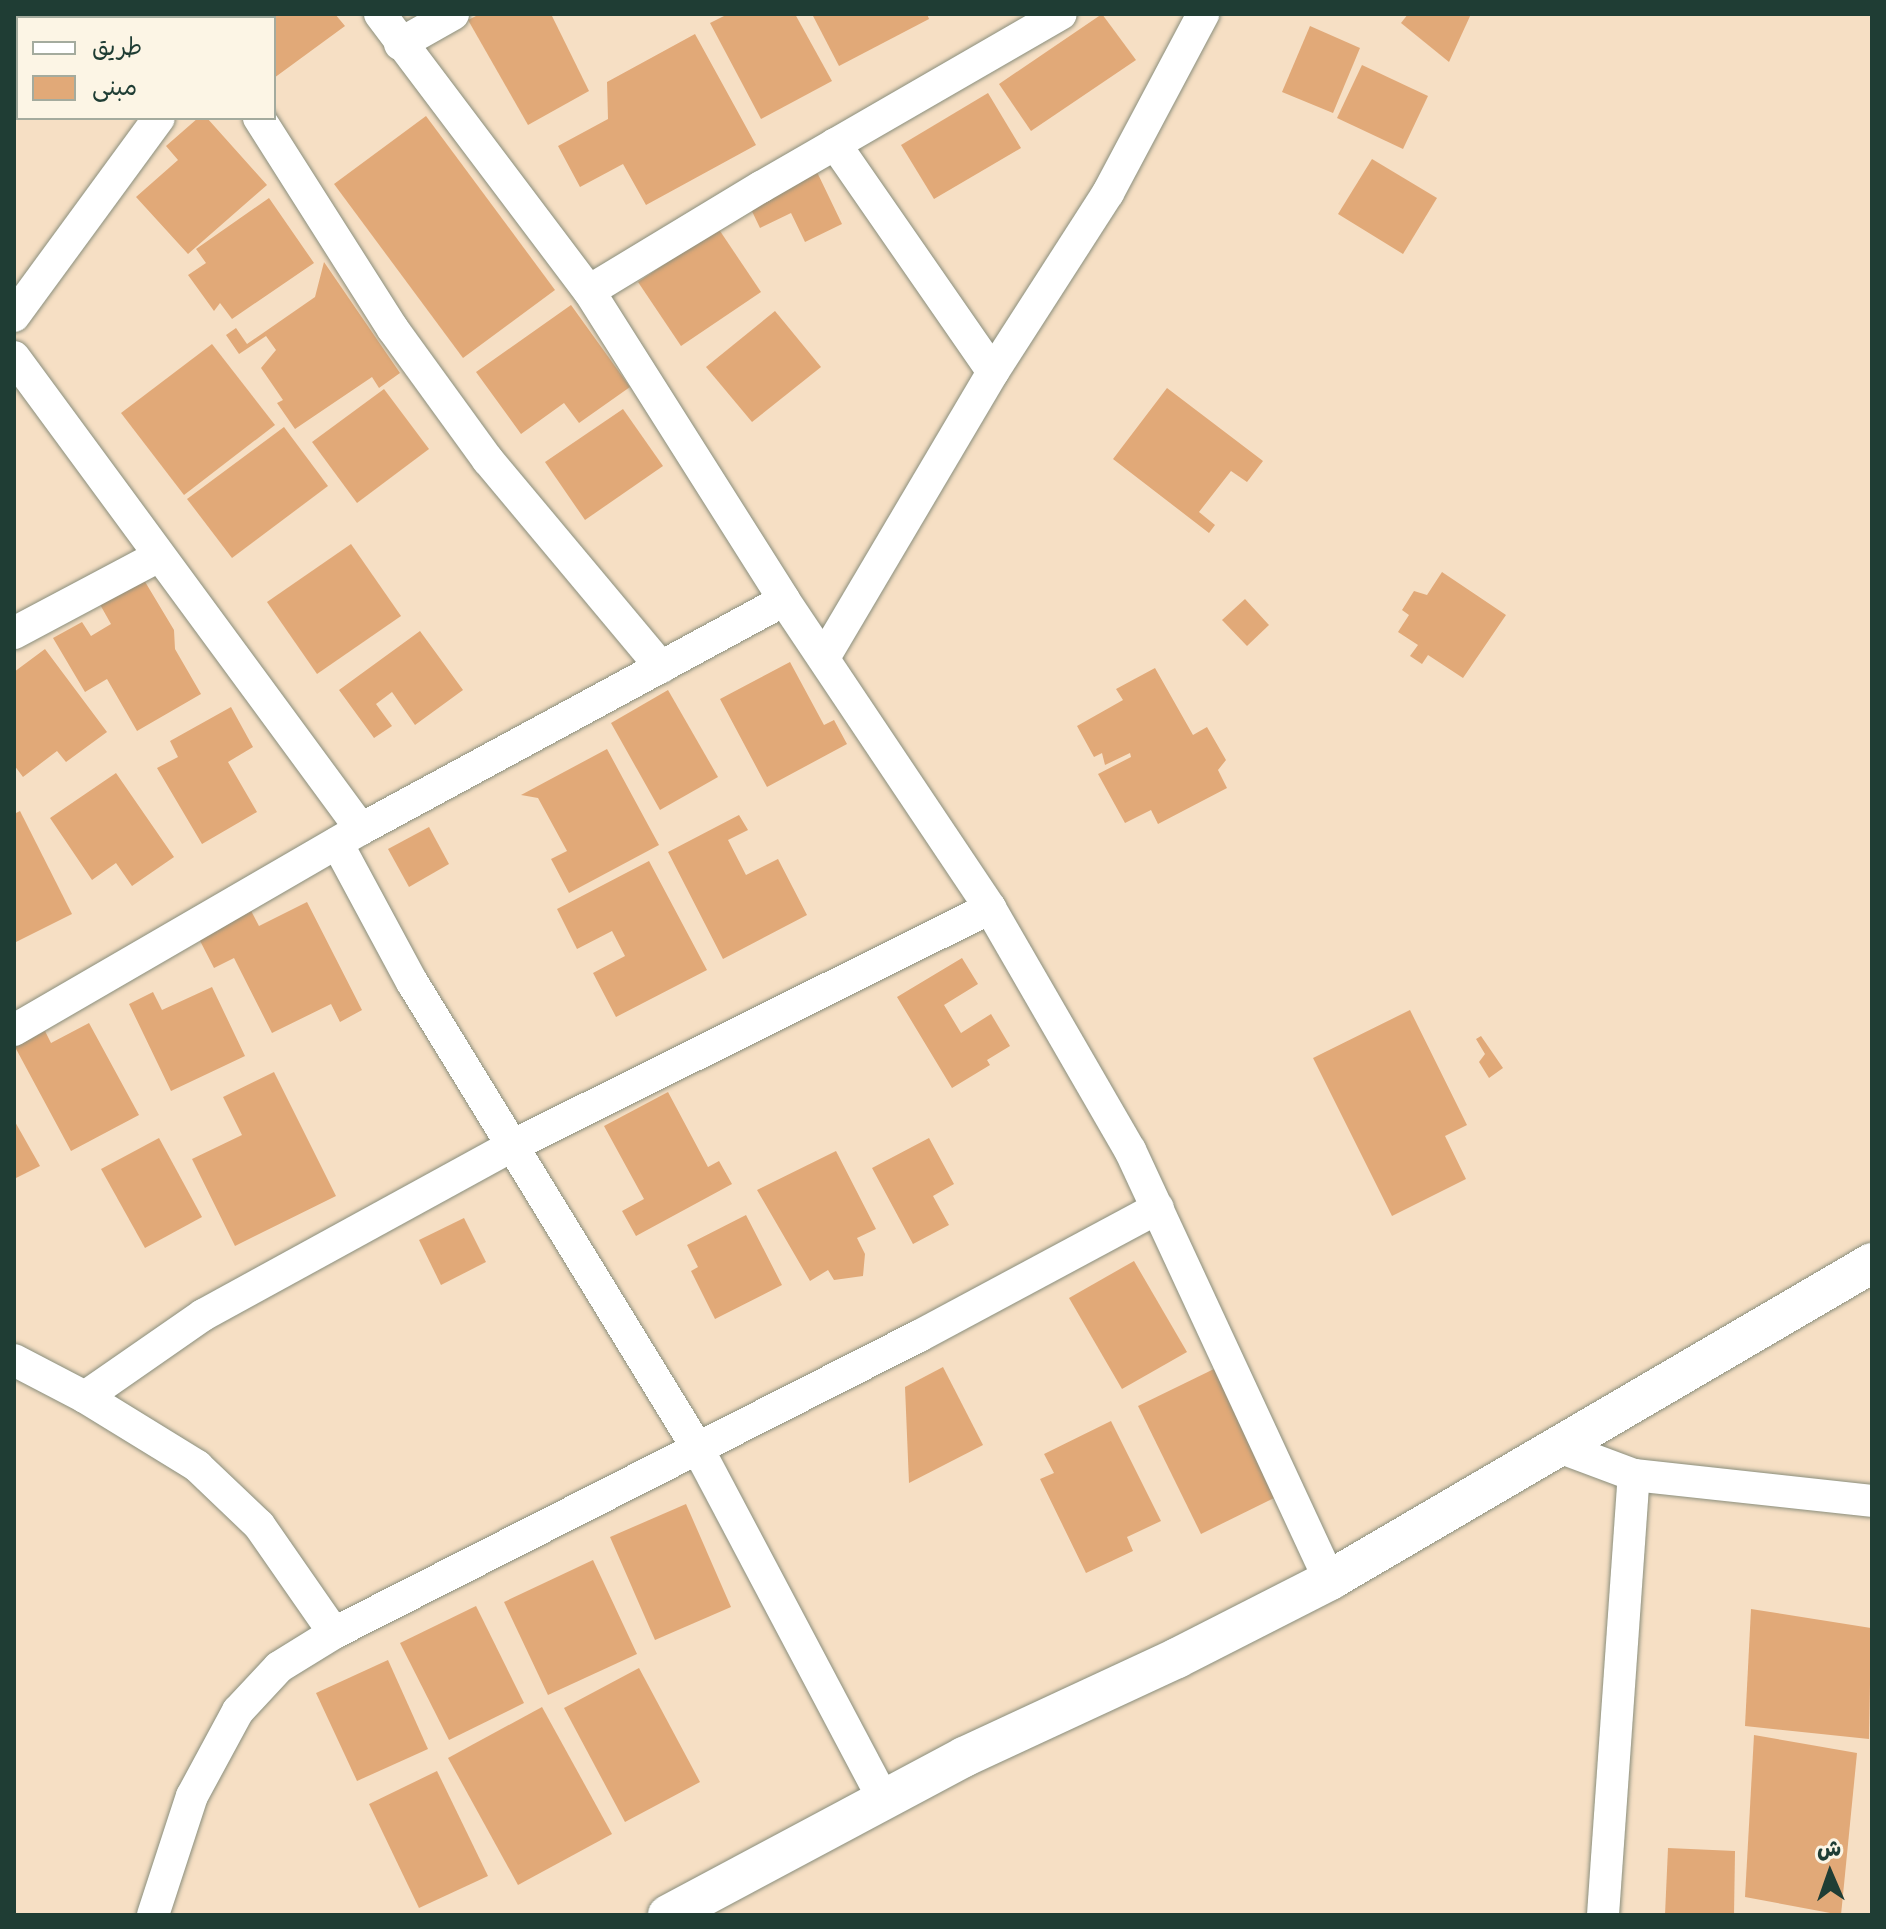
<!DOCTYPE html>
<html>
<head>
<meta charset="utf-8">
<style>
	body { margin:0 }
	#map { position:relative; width:1886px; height:1929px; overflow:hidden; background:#f6dfc4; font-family:Caveat,"Playpen Sans Arabic",sans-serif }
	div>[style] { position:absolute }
	.building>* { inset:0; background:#e1a978 }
	.roads { filter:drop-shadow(0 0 2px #8a8e7c) drop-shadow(0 0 2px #8a8e7c) }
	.minor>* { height:32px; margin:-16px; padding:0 16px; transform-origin:16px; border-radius:16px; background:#fff }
	.tertiary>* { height:40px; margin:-20px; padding:0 20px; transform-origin:20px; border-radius:20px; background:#fff }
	span { translate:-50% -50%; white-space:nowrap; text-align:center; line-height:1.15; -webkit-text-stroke:6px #fcf5e5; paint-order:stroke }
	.frame { position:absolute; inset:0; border:16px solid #1f3d34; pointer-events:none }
	.legend { position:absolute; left:16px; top:16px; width:260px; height:104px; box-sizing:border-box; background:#fcf5e5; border:2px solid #a4ab9e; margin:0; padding:10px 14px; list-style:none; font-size:24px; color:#1f3d34 }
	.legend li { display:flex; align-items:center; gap:16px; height:40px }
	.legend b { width:40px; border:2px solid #a4ab9e }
	.north { position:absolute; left:1790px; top:1833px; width:80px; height:80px; -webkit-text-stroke:6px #fcf5e5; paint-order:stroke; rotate:358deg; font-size:22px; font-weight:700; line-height:32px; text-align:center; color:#1f3d34 }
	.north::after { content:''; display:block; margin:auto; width:28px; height:36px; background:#1f3d34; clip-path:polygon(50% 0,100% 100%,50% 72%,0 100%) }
</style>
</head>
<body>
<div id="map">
	<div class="building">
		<i style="clip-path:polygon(110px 14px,157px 14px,154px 18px,116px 18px)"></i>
		<i style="clip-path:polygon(260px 14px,335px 14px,345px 26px,274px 78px,274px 18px,256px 18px)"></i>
		<i style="clip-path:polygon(480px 14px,551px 14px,589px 91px,528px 125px,468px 20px)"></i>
		<i style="clip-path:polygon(728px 14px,795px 14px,832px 81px,761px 119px,710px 23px)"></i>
		<i style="clip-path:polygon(812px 14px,927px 14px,929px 19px,839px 66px)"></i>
		<i style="clip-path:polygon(1102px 14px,1136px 60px,1031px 131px,999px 84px)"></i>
		<i style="clip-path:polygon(1408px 14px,1471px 14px,1449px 62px,1401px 23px)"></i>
		<i style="clip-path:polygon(1310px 26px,1360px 48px,1333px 113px,1282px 92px)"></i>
		<i style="clip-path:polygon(695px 34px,756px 145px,646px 205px,623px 164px,580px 187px,558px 146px,608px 119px,607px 82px)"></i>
		<i style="clip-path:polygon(1362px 65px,1428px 96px,1403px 149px,1337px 118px)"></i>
		<i style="clip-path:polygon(988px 93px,1021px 148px,934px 199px,901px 145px)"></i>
		<i style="clip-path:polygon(426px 116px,555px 290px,463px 358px,334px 184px)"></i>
		<i style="clip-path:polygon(198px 118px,207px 118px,267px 185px,188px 254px,136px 197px,178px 160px,166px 146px)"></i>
		<i style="clip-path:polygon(1372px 159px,1437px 198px,1403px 254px,1338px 214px)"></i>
		<i style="clip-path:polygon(816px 170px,842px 224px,805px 242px,791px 213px,760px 228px,748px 203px)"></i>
		<i style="clip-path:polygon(269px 198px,314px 263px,232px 319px,220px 303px,214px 311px,188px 275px,206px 263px,196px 249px)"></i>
		<i style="clip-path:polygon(718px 228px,761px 292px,681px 346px,638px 282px)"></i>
		<i style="clip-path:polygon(324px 262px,400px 373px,379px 388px,372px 377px,295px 429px,277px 403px,283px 400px,261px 368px,276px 350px,266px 336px,239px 354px,226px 335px,236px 328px,247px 344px,315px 297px)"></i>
		<i style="clip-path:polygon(571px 305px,630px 387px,579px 423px,564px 403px,521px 434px,476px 372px)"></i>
		<i style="clip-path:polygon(775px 311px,821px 367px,752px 422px,706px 367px)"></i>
		<i style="clip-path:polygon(212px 344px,275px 425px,184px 495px,121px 413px)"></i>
		<i style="clip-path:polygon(1167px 388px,1263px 461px,1247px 482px,1231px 471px,1199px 512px,1215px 525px,1209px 533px,1113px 459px)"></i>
		<i style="clip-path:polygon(384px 389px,429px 449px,357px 503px,312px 442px)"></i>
		<i style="clip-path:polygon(623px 409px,663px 466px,585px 520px,545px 462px)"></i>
		<i style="clip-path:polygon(284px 427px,328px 486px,232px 558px,187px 499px)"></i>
		<i style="clip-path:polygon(351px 544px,401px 616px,317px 674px,267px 602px)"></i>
		<i style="clip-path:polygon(1442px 572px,1506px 615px,1463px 678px,1428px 655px,1422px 664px,1410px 656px,1418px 645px,1398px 632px,1409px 615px,1402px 610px,1414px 591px,1427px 595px)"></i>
		<i style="clip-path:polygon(141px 575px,174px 630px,175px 649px,201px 694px,137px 731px,107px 679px,85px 692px,53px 638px,82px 622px,91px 636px,111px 624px,98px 601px)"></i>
		<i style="clip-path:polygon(1245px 599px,1269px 625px,1247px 646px,1222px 620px)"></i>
		<i style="clip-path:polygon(420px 631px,463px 690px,415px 725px,392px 692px,376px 704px,392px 726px,374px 738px,339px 690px)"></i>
		<i style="clip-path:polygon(45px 649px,107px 732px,66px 762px,57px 751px,23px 777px,14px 765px,14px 672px)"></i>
		<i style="clip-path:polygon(790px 662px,824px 725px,834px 720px,847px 744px,767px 787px,720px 699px)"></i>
		<i style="clip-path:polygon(1155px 668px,1193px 735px,1207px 727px,1226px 760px,1218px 770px,1227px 788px,1158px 824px,1151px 810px,1125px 823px,1098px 774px,1131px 757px,1130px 753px,1105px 765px,1102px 753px,1094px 757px,1077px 726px,1123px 700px,1116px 689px)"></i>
		<i style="clip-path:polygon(668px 690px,718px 777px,660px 810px,611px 723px)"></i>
		<i style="clip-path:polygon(231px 707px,253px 747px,228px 762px,257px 812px,202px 844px,157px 768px,178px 757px,170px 741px)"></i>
		<i style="clip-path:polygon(607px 749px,659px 845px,569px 893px,551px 859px,567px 851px,538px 798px,521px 795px)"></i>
		<i style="clip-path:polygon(116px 773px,174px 857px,132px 886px,116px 863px,92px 880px,50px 818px)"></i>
		<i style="clip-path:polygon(20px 811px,72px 914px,14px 943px,14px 814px)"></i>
		<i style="clip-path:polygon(739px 815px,748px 830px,728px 840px,746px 875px,778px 859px,807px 915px,723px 959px,668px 852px)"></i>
		<i style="clip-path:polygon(429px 827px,449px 864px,409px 887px,388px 849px)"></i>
		<i style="clip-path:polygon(649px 861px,707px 970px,616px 1017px,593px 973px,625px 956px,612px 931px,577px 949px,557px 909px)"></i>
		<i style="clip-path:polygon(307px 902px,362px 1010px,340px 1022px,331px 1004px,272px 1033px,234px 958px,214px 968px,196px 933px,249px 907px,259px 926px)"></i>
		<i style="clip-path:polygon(962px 958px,978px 984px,944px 1005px,961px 1033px,991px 1014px,1010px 1046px,987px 1060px,990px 1065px,952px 1088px,897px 997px)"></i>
		<i style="clip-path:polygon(212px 987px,245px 1056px,171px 1091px,129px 1004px,153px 992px,162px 1010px)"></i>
		<i style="clip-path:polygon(1410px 1010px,1467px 1125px,1445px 1136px,1466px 1179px,1392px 1216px,1313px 1058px)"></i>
		<i style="clip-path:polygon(89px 1023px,139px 1115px,71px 1151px,15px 1047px,45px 1031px,51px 1043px)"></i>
		<i style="clip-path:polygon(1481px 1036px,1503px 1068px,1489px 1078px,1479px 1062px,1485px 1054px,1476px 1039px)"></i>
		<i style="clip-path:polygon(274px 1072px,336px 1196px,235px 1246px,192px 1159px,242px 1135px,223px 1097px)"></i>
		<i style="clip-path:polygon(668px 1092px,708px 1167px,719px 1161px,732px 1184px,636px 1236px,622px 1211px,644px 1199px,604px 1126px)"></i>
		<i style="clip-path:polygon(14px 1120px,40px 1166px,14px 1179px)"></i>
		<i style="clip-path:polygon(159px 1138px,202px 1217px,145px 1248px,101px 1169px)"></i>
		<i style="clip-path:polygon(929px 1138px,954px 1184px,933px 1196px,949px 1225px,913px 1244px,872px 1168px)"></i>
		<i style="clip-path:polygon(836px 1151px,876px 1229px,857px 1238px,865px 1254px,863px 1276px,834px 1280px,828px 1270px,810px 1281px,757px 1190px)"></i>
		<i style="clip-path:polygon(746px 1215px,782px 1285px,715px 1319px,691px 1271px,698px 1267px,687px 1245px)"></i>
		<i style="clip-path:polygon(464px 1218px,486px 1262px,441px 1285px,419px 1240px)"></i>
		<i style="clip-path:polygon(1134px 1261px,1187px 1352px,1122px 1389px,1069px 1298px)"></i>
		<i style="clip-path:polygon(943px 1367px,983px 1445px,909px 1483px,905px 1387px)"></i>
		<i style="clip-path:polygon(1216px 1368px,1278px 1496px,1201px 1534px,1138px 1406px)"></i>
		<i style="clip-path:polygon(1111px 1421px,1161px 1521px,1127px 1537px,1133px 1551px,1086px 1573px,1040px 1479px,1054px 1473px,1044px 1454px)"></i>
		<i style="clip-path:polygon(686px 1504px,731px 1607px,655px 1640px,610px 1537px)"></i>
		<i style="clip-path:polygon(593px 1560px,637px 1654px,548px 1695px,504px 1602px)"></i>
		<i style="clip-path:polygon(476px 1606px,524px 1703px,449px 1740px,400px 1643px)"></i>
		<i style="clip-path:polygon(1751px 1609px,1871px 1628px,1869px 1739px,1745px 1726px)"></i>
		<i style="clip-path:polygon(388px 1660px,428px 1749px,357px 1781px,316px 1693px)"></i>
		<i style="clip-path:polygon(639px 1668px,700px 1782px,625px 1822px,564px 1708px)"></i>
		<i style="clip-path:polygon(542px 1707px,612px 1834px,518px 1885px,448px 1758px)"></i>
		<i style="clip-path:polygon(1754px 1735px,1857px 1753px,1841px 1915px,1745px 1897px)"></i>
		<i style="clip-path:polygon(437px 1771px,488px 1876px,419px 1908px,369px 1804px)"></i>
		<i style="clip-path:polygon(1668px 1848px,1735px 1851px,1734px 1915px,1665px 1915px)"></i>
	</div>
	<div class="roads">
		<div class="minor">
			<i style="left:380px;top:14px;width:347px;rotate:53deg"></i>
			<i style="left:589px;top:291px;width:365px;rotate:57.7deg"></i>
			<i style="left:784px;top:600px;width:371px;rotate:56.2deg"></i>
			<i style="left:990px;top:908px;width:280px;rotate:60deg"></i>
			<i style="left:1130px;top:1150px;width:474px;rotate:65.1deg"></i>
			<i style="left:209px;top:18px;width:6px;rotate:-45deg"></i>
			<i style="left:400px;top:44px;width:61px;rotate:-29.5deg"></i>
			<i style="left:259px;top:118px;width:250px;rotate:57.6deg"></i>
			<i style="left:393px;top:329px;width:162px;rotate:54.1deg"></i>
			<i style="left:488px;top:460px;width:270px;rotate:50.1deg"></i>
			<i style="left:835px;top:144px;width:277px;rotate:55.3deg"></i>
			<i style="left:589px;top:291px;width:201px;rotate:-31.2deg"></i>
			<i style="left:761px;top:187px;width:346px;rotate:-30deg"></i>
			<i style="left:14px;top:316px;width:245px;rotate:-53.8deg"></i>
			<i style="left:14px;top:357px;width:586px;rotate:53.68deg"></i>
			<i style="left:14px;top:633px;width:164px;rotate:-28deg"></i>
			<i style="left:825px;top:656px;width:330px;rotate:-59.4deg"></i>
			<i style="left:993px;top:372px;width:213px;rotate:-57.3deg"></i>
			<i style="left:1108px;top:193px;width:203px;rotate:-62deg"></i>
			<i style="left:337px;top:843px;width:158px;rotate:61.7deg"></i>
			<i style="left:412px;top:982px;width:548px;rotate:58.52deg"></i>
			<i style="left:698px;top:1449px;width:397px;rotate:62.1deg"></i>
			<i style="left:14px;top:1030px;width:401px;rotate:-30.1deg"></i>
			<i style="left:361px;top:829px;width:481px;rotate:-28.4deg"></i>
			<i style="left:14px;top:1360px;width:80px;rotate:27.5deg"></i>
			<i style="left:85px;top:1397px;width:132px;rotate:31.6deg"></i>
			<i style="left:197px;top:1466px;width:86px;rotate:43.6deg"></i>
			<i style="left:259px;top:1525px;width:131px;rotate:55.2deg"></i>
			<i style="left:85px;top:1397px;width:144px;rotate:-34.8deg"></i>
			<i style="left:203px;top:1315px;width:352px;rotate:-28.7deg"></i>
			<i style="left:512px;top:1146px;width:534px;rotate:-26.47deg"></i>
			<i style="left:1559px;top:1447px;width:80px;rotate:20.5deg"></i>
			<i style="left:1634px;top:1475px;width:239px;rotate:6.2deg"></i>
			<i style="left:153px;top:1915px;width:125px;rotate:-71.9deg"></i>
			<i style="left:192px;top:1796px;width:97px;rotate:-61.6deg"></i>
			<i style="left:238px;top:1711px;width:60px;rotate:-47deg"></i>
			<i style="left:279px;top:1667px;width:65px;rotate:-31.7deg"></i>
			<i style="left:334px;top:1633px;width:656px;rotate:-26.92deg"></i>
			<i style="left:919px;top:1336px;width:271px;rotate:-28.2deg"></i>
			<i style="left:1603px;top:1915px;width:441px;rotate:-86deg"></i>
		</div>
		<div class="tertiary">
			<i style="left:668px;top:1915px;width:336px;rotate:-28.1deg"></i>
			<i style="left:964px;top:1757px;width:235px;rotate:-24.9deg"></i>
			<i style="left:1177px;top:1658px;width:172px;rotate:-27deg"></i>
			<i style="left:1330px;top:1580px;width:628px;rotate:-30.32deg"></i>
		</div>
	</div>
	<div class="frame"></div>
	<ul class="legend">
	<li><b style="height:10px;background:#fff"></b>طريق</li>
	<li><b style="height:22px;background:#e1a978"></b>مبنى</li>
	</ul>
	<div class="north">ش</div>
</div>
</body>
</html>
